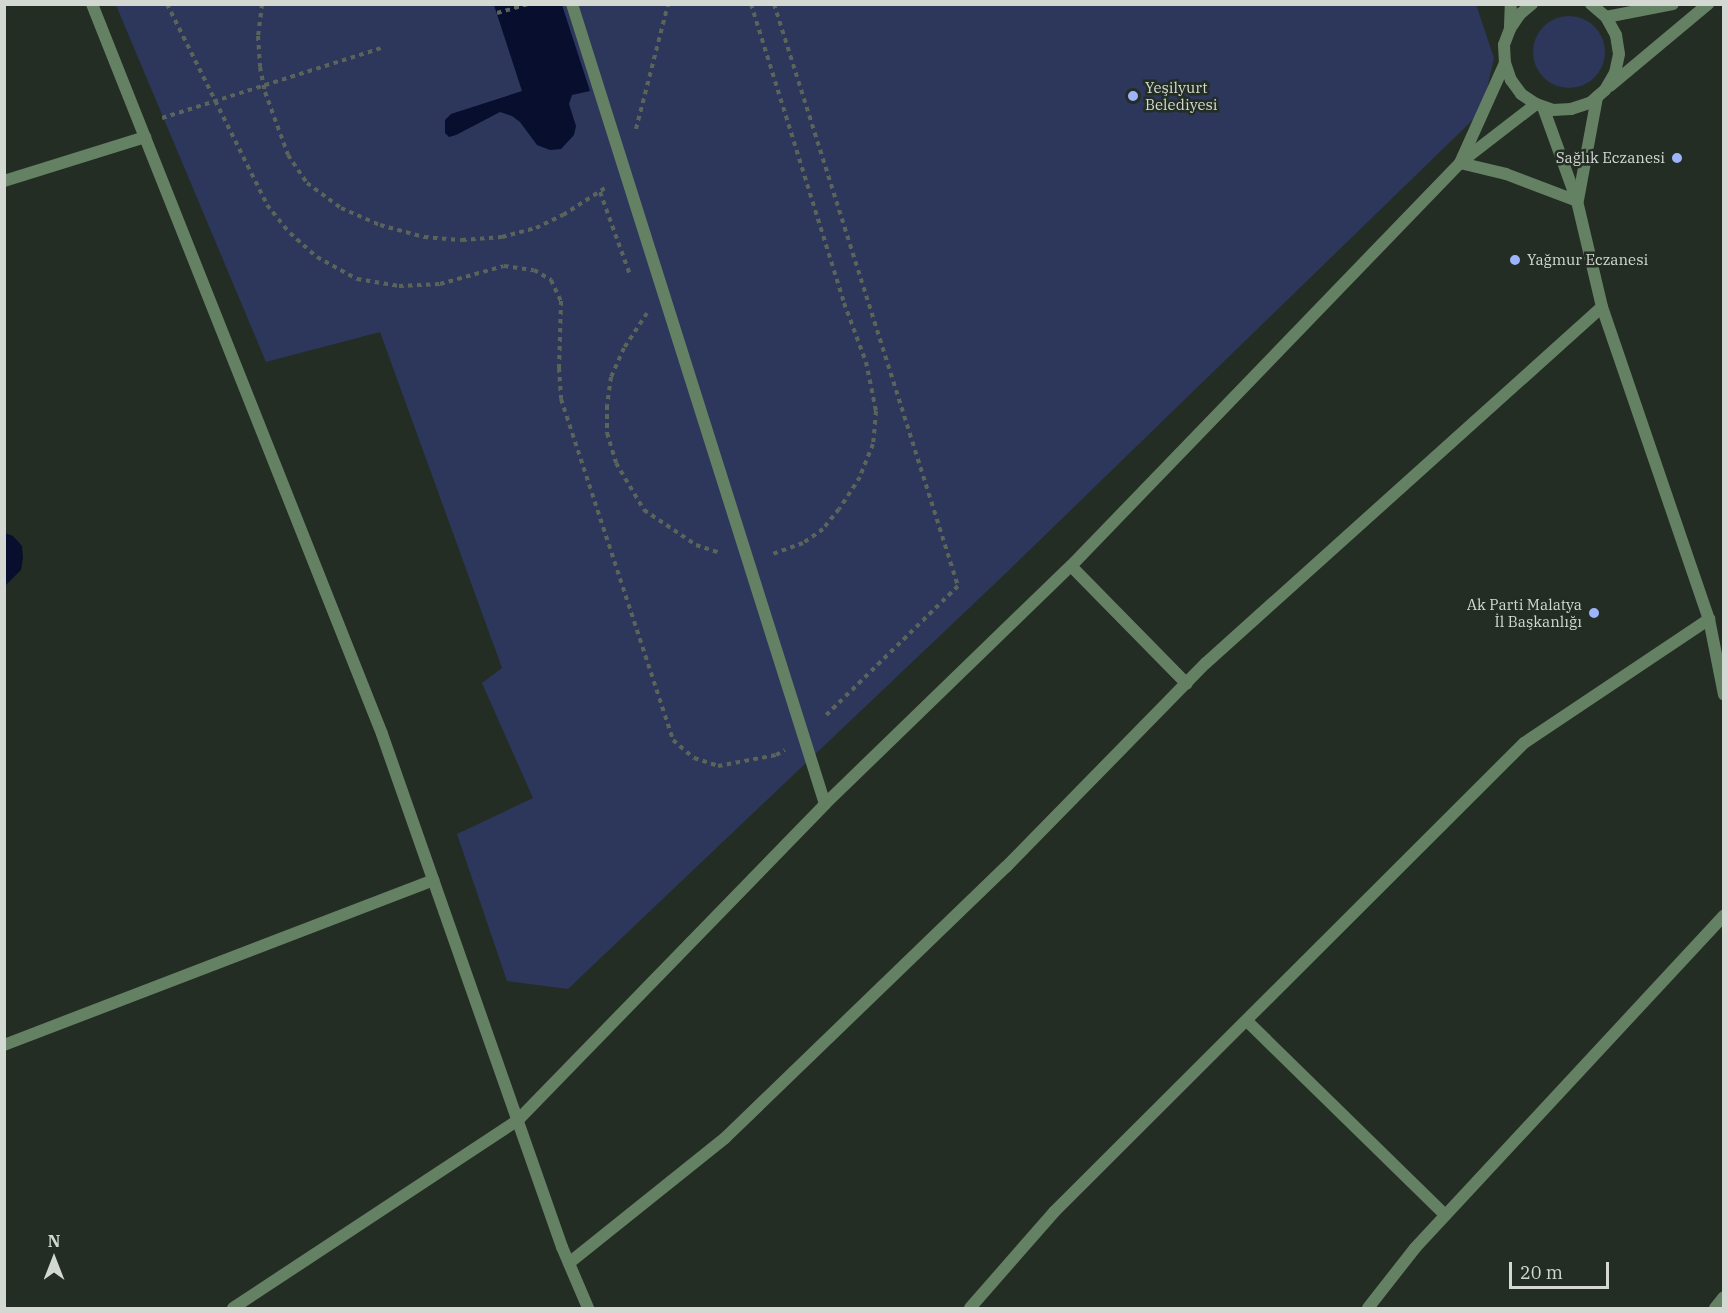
<!DOCTYPE html>
<html>
<head>
<meta charset="utf-8">
<style>
	body { margin:0 }
	#map { position:relative; width:1728px; height:1313px; overflow:hidden; background:#232d23; font-family:"IBM Plex Serif",serif }
	div>[style] { position:absolute }
	.green>* { inset:0; background:#2c375b }
	.round { border-radius:50% }
	.water>* { inset:0; background:#070e2e }
	.path>* { height:4px; margin-top:-2px; transform-origin:0; background:repeating-linear-gradient(90deg,#5b645b 0 4.5px,transparent 0 9px) }
	.pedestrian>* { height:12px; margin:-6px; padding:0 6px; transform-origin:6px; border-radius:6px; background:#648163 }
	.minor>* { height:12px; margin:-6px; padding:0 6px; transform-origin:6px; border-radius:6px; background:#648163 }
	.tertiary>* { height:12px; margin:-6px; padding:0 6px; transform-origin:6px; border-radius:6px; background:#648163 }
	.dots>* { width:16px; height:16px; translate:-50% -50%; box-sizing:border-box; border:3px solid #232d23; border-radius:50% }
	span { translate:-50% -50%; white-space:nowrap; text-align:center; line-height:1.15; -webkit-text-stroke:5px #232d23; paint-order:stroke }
	.poi-label { font-size:15px; color:#d3d9d2 }
	.left { translate:0 -50%; text-align:left }
	.right { translate:-100% -50%; text-align:right }
	.frame { position:absolute; inset:0; border:6px solid #d3d9d2; pointer-events:none }
	.north { position:absolute; left:24px; top:1229px; width:60px; height:60px; -webkit-text-stroke:4px #232d23; paint-order:stroke; rotate:0deg; font-size:16px; font-weight:700; line-height:24px; text-align:center; color:#d3d9d2 }
	.north::after { content:''; display:block; margin:auto; width:21px; height:27px; background:#d3d9d2; clip-path:polygon(50% 0,100% 100%,50% 72%,0 100%) }
	.scale { position:absolute; left:1509px; top:1262px; width:100px; height:27px; box-sizing:border-box; border:3px solid #d3d9d2; border-top:0; padding-left:8px; font-size:18px; line-height:21px; white-space:nowrap; color:#d3d9d2; -webkit-text-stroke:4px #232d23; paint-order:stroke }
</style>
</head>
<body>
<div id="map">
	<div class="green">
		<i style="clip-path:polygon(1476px 4px,1494px 58px,1482px 111px,1006px 573px,568px 989px,507px 981px,457px 834px,533px 798px,482px 683px,502px 668px,380px 332px,266px 362px,116px 5px)"></i>
		<i class="round" style="left:1533px;top:16px;width:72px;height:72px"></i>
	</div>
	<div class="water">
		<i style="clip-path:polygon(494px 5px,562px 5px,590px 91px,572px 95px,569px 104px,576px 126px,574px 135px,561px 149px,550px 150px,537px 145px,520px 122px,512px 116px,500px 112px,456px 135px,449px 137px,445px 133px,445px 120px,451px 114px,522px 91px)"></i>
		<i style="clip-path:polygon(5px 533px,13px 536px,22px 546px,23px 558px,21px 570px,5px 586px)"></i>
	</div>
	<div class="path">
		<i style="left:167px;top:4px;width:225px;rotate:63.5deg"></i>
		<i style="left:267px;top:205px;width:36px;rotate:51deg"></i>
		<i style="left:290px;top:233px;width:36px;rotate:42deg"></i>
		<i style="left:317px;top:257px;width:46px;rotate:28.8deg"></i>
		<i style="left:357px;top:279px;width:43px;rotate:9.5deg"></i>
		<i style="left:399px;top:286px;width:41px;rotate:-2.8deg"></i>
		<i style="left:440px;top:284px;width:66px;rotate:-15.7deg"></i>
		<i style="left:504px;top:266px;width:30px;rotate:8deg"></i>
		<i style="left:534px;top:270px;width:20px;rotate:30deg"></i>
		<i style="left:551px;top:280px;width:23px;rotate:65deg"></i>
		<i style="left:561px;top:301px;width:67px;rotate:91.7deg"></i>
		<i style="left:559px;top:368px;width:31px;rotate:86deg"></i>
		<i style="left:561px;top:399px;width:359px;rotate:71.8deg"></i>
		<i style="left:673px;top:740px;width:28px;rotate:41deg"></i>
		<i style="left:694px;top:758px;width:25px;rotate:18deg"></i>
		<i style="left:718px;top:766px;width:59px;rotate:-10.7deg"></i>
		<i style="left:776px;top:755px;width:10px;rotate:-29deg"></i>
		<i style="left:262px;top:4px;width:32px;rotate:97deg"></i>
		<i style="left:258px;top:36px;width:31px;rotate:86deg"></i>
		<i style="left:260px;top:67px;width:25px;rotate:79deg"></i>
		<i style="left:265px;top:92px;width:67px;rotate:69.9deg"></i>
		<i style="left:288px;top:155px;width:34px;rotate:56deg"></i>
		<i style="left:307px;top:183px;width:42px;rotate:36.3deg"></i>
		<i style="left:341px;top:208px;width:43px;rotate:23.6deg"></i>
		<i style="left:380px;top:225px;width:46px;rotate:15.3deg"></i>
		<i style="left:424px;top:237px;width:38px;rotate:5deg"></i>
		<i style="left:462px;top:240px;width:40px;rotate:-4.3deg"></i>
		<i style="left:502px;top:237px;width:35px;rotate:-15deg"></i>
		<i style="left:536px;top:228px;width:30px;rotate:-26deg"></i>
		<i style="left:563px;top:215px;width:50px;rotate:-32.7deg"></i>
		<i style="left:751px;top:4px;width:313px;rotate:72.7deg"></i>
		<i style="left:844px;top:303px;width:63px;rotate:69.6deg"></i>
		<i style="left:866px;top:362px;width:50px;rotate:78.5deg"></i>
		<i style="left:876px;top:411px;width:33px;rotate:95deg"></i>
		<i style="left:873px;top:444px;width:35px;rotate:112deg"></i>
		<i style="left:860px;top:477px;width:38px;rotate:123deg"></i>
		<i style="left:839px;top:509px;width:26px;rotate:129deg"></i>
		<i style="left:823px;top:529px;width:24px;rotate:145deg"></i>
		<i style="left:803px;top:543px;width:35px;rotate:160deg"></i>
		<i style="left:774px;top:4px;width:610px;rotate:72.46deg"></i>
		<i style="left:958px;top:586px;width:189px;rotate:135.6deg"></i>
		<i style="left:497px;top:13px;width:32px;rotate:-16deg"></i>
		<i style="left:162px;top:118px;width:230px;rotate:-17.7deg"></i>
		<i style="left:636px;top:129px;width:129px;rotate:-75.6deg"></i>
		<i style="left:600px;top:192px;width:88px;rotate:70.1deg"></i>
		<i style="left:647px;top:313px;width:42px;rotate:123.3deg"></i>
		<i style="left:624px;top:348px;width:32px;rotate:114deg"></i>
		<i style="left:611px;top:377px;width:28px;rotate:98deg"></i>
		<i style="left:607px;top:405px;width:28px;rotate:90deg"></i>
		<i style="left:607px;top:433px;width:31px;rotate:73deg"></i>
		<i style="left:616px;top:463px;width:55px;rotate:59.2deg"></i>
		<i style="left:644px;top:510px;width:63px;rotate:33.9deg"></i>
		<i style="left:696px;top:545px;width:26px;rotate:18deg"></i>
	</div>
	<div class="pedestrian">
		<i style="left:572px;top:4px;width:839px;rotate:72.45deg"></i>
	</div>
	<div class="minor">
		<i style="left:4px;top:181px;width:148px;rotate:-17.3deg"></i>
		<i style="left:1071px;top:566px;width:165px;rotate:45.5deg"></i>
		<i style="left:1247px;top:1021px;width:277px;rotate:44.4deg"></i>
		<i style="left:4px;top:1045px;width:460px;rotate:-21deg"></i>
		<i style="left:569px;top:1263px;width:200px;rotate:-38.7deg"></i>
		<i style="left:725px;top:1138px;width:390px;rotate:-44deg"></i>
		<i style="left:1006px;top:867px;width:286px;rotate:-45.6deg"></i>
		<i style="left:1206px;top:663px;width:532px;rotate:-41.96deg"></i>
		<i style="left:233px;top:1308px;width:341px;rotate:-33.4deg"></i>
		<i style="left:518px;top:1120px;width:441px;rotate:-45.8deg"></i>
		<i style="left:825px;top:804px;width:342px;rotate:-44.1deg"></i>
		<i style="left:1071px;top:566px;width:560px;rotate:-46.01deg"></i>
		<i style="left:970px;top:1308px;width:128px;rotate:-48.8deg"></i>
		<i style="left:1054px;top:1212px;width:664px;rotate:-44.94deg"></i>
		<i style="left:1524px;top:743px;width:223px;rotate:-33.8deg"></i>
		<i style="left:1368px;top:1308px;width:76px;rotate:-51.9deg"></i>
		<i style="left:1415px;top:1248px;width:454px;rotate:-47.1deg"></i>
		<i style="left:1715px;top:1308px;width:14px;rotate:-51deg"></i>
	</div>
	<div class="tertiary">
		<i style="left:92px;top:4px;width:785px;rotate:68.33deg"></i>
		<i style="left:382px;top:734px;width:544px;rotate:70.67deg"></i>
		<i style="left:562px;top:1247px;width:66px;rotate:66.9deg"></i>
		<i style="left:1532px;top:4px;width:16px;rotate:140deg"></i>
		<i style="left:1520px;top:14px;width:18px;rotate:124deg"></i>
		<i style="left:1510px;top:29px;width:17px;rotate:111deg"></i>
		<i style="left:1504px;top:45px;width:18px;rotate:87deg"></i>
		<i style="left:1505px;top:63px;width:18px;rotate:71deg"></i>
		<i style="left:1511px;top:80px;width:17px;rotate:54deg"></i>
		<i style="left:1521px;top:94px;width:18px;rotate:34deg"></i>
		<i style="left:1536px;top:104px;width:18px;rotate:19deg"></i>
		<i style="left:1553px;top:110px;width:18px;rotate:-3deg"></i>
		<i style="left:1571px;top:109px;width:20px;rotate:-18deg"></i>
		<i style="left:1590px;top:103px;width:20px;rotate:-41deg"></i>
		<i style="left:1605px;top:90px;width:20px;rotate:-60deg"></i>
		<i style="left:1615px;top:73px;width:19px;rotate:-78deg"></i>
		<i style="left:1619px;top:54px;width:19px;rotate:-99deg"></i>
		<i style="left:1616px;top:35px;width:21px;rotate:-119deg"></i>
		<i style="left:1606px;top:17px;width:20px;rotate:-139deg"></i>
		<i style="left:1606px;top:17px;width:68px;rotate:-11deg"></i>
		<i style="left:1510px;top:27px;width:23px;rotate:-88deg"></i>
		<i style="left:1610px;top:86px;width:128px;rotate:-39.9deg"></i>
		<i style="left:1543px;top:107px;width:100px;rotate:70.1deg"></i>
		<i style="left:1577px;top:201px;width:109px;rotate:76.7deg"></i>
		<i style="left:1602px;top:307px;width:330px;rotate:71.1deg"></i>
		<i style="left:1709px;top:619px;width:77px;rotate:78.8deg"></i>
		<i style="left:1461px;top:162px;width:95px;rotate:-37.7deg"></i>
		<i style="left:1460px;top:163px;width:47px;rotate:13.4deg"></i>
		<i style="left:1506px;top:174px;width:76px;rotate:20.8deg"></i>
		<i style="left:1460px;top:163px;width:110px;rotate:-65.8deg"></i>
		<i style="left:1578px;top:200px;width:105px;rotate:-79.5deg"></i>
	</div>
	<div class="dots">
		<i style="left:1133px;top:96px;background:#9db4fd"></i>
		<i style="left:1677px;top:158px;background:#9db4fd"></i>
		<i style="left:1515px;top:260px;background:#9db4fd"></i>
		<i style="left:1594px;top:613px;background:#9db4fd"></i>
	</div>
	<div class="poi-label">
		<span class="left" style="left:1145px;top:96px">Yeşilyurt<br>Belediyesi</span>
		<span class="right" style="left:1665px;top:158px">Sağlık Eczanesi</span>
		<span class="left" style="left:1527px;top:260px">Yağmur Eczanesi</span>
		<span class="right" style="left:1582px;top:613px">Ak Parti Malatya<br>İl Başkanlığı</span>
	</div>
	<div class="frame"></div>
	<div class="north">N</div>
	<div class="scale">20 m</div>
</div>
</body>
</html>
